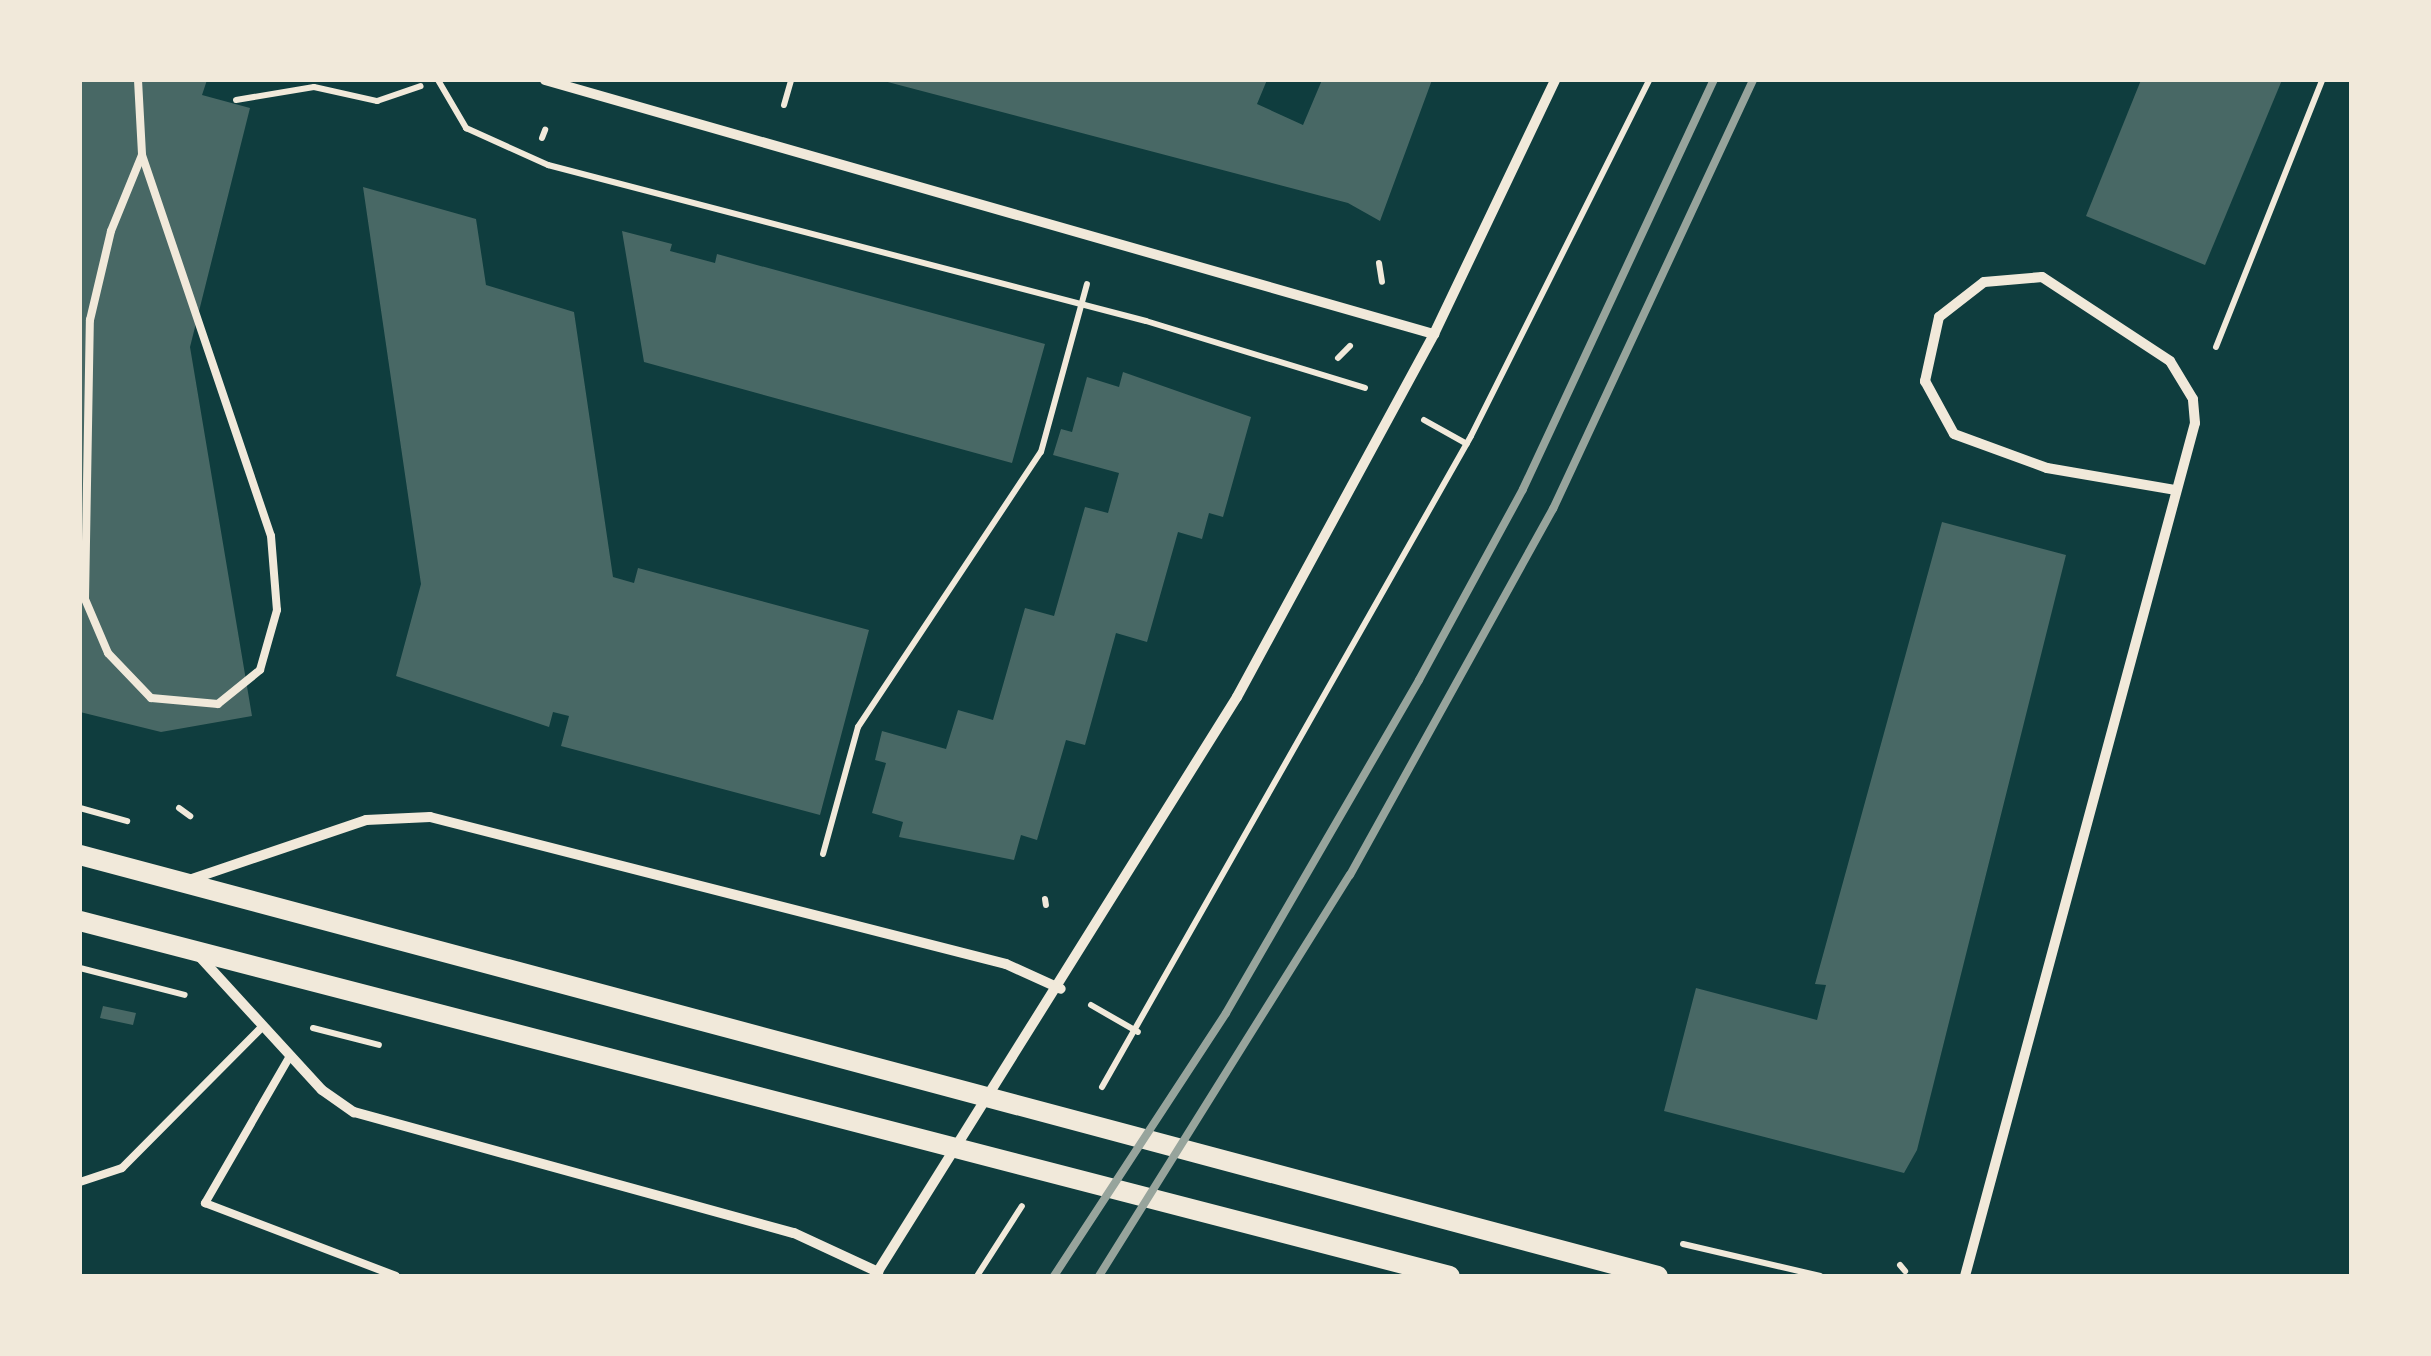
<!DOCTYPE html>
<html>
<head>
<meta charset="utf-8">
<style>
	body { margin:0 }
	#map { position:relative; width:2431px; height:1356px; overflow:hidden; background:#0f3d3e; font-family:Ubuntu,sans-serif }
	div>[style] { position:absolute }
	.building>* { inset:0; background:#486865 }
	.path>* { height:6px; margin:-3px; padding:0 3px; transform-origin:3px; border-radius:3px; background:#f1e9da }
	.service>* { height:8px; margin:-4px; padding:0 4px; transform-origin:4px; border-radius:4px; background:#f1e9da }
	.minor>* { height:10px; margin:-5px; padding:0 5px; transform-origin:5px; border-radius:5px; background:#f1e9da }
	.secondary>* { height:20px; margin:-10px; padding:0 10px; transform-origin:10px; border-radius:10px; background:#f1e9da }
	.rail>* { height:8px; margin:-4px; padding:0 4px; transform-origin:4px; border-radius:4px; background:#97a49c }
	span { translate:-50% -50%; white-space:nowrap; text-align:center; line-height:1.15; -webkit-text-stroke:8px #f1e9da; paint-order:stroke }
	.frame { position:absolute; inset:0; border:82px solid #f1e9da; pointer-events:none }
</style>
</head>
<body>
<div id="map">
	<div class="building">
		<i style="clip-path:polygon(80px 80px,207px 80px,202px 95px,250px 108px,190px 347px,252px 716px,161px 732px,80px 712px)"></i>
		<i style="clip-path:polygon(880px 80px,1267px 80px,1257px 104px,1303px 125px,1322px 80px,1432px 80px,1380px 221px,1348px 203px)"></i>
		<i style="clip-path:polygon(2141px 80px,2282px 80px,2205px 265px,2086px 216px)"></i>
		<i style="clip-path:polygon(363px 187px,476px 219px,486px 285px,574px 312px,613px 577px,634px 583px,638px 568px,869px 630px,820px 815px,561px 746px,569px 716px,553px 712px,549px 727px,396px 676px,421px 584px)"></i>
		<i style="clip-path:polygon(622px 231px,672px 244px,670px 251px,715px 263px,717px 254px,1045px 344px,1012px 463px,644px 362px)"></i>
		<i style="clip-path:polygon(1123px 372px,1251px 417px,1223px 517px,1209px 513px,1202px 539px,1178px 532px,1147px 642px,1116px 633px,1085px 745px,1066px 740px,1037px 840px,1021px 835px,1014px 860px,899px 837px,903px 822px,872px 813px,886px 763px,875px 760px,882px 731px,946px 749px,958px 710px,993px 720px,1025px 608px,1054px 616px,1085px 507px,1108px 513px,1119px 473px,1053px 455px,1061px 429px,1072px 432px,1087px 377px,1119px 387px)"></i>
		<i style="clip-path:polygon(1942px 522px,2066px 555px,1917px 1150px,1904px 1173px,1664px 1111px,1696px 988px,1817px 1020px,1826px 985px,1815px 984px)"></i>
		<i style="clip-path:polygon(103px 1006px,136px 1013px,133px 1025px,100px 1018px)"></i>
	</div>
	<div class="path">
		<i style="left:438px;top:80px;width:56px;rotate:59.7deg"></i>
		<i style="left:466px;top:128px;width:90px;rotate:24.3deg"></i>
		<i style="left:548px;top:165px;width:618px;rotate:14.62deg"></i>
		<i style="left:1146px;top:321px;width:229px;rotate:17deg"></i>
		<i style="left:236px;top:100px;width:79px;rotate:-9.5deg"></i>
		<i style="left:314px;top:87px;width:65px;rotate:12.5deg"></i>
		<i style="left:377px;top:101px;width:46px;rotate:-18.8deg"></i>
		<i style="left:784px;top:105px;width:26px;rotate:-74deg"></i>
		<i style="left:542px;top:138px;width:9px;rotate:-69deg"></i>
		<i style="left:1379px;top:263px;width:19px;rotate:81deg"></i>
		<i style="left:2216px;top:347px;width:287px;rotate:-68.3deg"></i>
		<i style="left:1338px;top:358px;width:17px;rotate:-45deg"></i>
		<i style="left:1424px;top:420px;width:49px;rotate:29.2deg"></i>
		<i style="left:80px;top:808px;width:49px;rotate:15.5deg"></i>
		<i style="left:179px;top:808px;width:14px;rotate:36deg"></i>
		<i style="left:823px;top:854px;width:132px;rotate:-74.6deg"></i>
		<i style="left:858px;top:727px;width:330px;rotate:-56.4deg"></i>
		<i style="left:1041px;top:452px;width:174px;rotate:-74.7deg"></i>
		<i style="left:1045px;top:899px;width:6px;rotate:81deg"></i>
		<i style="left:80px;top:968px;width:108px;rotate:14.4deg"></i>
		<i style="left:1091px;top:1005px;width:54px;rotate:29.9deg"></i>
		<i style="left:313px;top:1028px;width:68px;rotate:14.4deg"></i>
		<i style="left:1102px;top:1087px;width:748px;rotate:-60.45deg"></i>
		<i style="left:1471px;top:436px;width:398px;rotate:-63.4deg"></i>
		<i style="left:1683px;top:1244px;width:141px;rotate:13.1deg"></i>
		<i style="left:1900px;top:1265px;width:8px;rotate:50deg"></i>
		<i style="left:977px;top:1276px;width:83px;rotate:-57.3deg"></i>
	</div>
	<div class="service">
		<i style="left:138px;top:80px;width:75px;rotate:86.9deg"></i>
		<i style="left:142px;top:155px;width:402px;rotate:71.3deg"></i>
		<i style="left:271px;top:536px;width:74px;rotate:85.4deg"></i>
		<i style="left:277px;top:610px;width:62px;rotate:105.8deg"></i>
		<i style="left:260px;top:670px;width:54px;rotate:141deg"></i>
		<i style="left:218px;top:704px;width:67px;rotate:-174.9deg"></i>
		<i style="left:151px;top:698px;width:62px;rotate:-133.7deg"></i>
		<i style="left:108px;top:653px;width:59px;rotate:-113.1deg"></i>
		<i style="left:85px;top:599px;width:279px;rotate:-89deg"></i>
		<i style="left:90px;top:320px;width:91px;rotate:-76.7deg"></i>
		<i style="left:111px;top:231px;width:82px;rotate:-67.8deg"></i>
		<i style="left:290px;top:1056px;width:170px;rotate:120deg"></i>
		<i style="left:205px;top:1203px;width:204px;rotate:20.9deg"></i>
		<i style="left:80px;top:1182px;width:44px;rotate:-18.4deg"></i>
		<i style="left:122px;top:1168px;width:200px;rotate:-45.2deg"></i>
	</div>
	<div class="minor">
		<i style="left:545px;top:80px;width:925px;rotate:15.95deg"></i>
		<i style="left:192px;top:879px;width:184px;rotate:-18.7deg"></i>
		<i style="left:366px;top:820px;width:64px;rotate:-2.7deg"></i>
		<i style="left:430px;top:817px;width:594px;rotate:14.32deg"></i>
		<i style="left:1006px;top:964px;width:60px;rotate:24.4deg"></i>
		<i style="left:200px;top:957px;width:180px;rotate:47.5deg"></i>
		<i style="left:322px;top:1090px;width:39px;rotate:35deg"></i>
		<i style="left:354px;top:1112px;width:456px;rotate:15.4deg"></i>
		<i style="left:794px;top:1233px;width:93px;rotate:24.9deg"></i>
		<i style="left:875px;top:1276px;width:683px;rotate:-57.99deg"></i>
		<i style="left:1237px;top:697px;width:413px;rotate:-61.5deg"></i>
		<i style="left:1434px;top:334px;width:281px;rotate:-64.5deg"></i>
		<i style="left:1965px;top:1276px;width:883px;rotate:-74.91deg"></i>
		<i style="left:2195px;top:423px;width:24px;rotate:-95deg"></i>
		<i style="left:2193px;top:399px;width:44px;rotate:-121.2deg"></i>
		<i style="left:2170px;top:361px;width:153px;rotate:-146.7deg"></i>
		<i style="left:2042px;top:277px;width:58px;rotate:175.1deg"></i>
		<i style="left:1984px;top:282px;width:57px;rotate:142.1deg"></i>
		<i style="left:1939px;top:317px;width:66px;rotate:102.3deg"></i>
		<i style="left:1925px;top:381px;width:60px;rotate:61.3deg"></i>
		<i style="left:1954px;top:434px;width:99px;rotate:20.1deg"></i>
		<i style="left:2047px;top:468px;width:131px;rotate:9.7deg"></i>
	</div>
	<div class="secondary">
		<i style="left:80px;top:855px;width:1633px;rotate:14.94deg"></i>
		<i style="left:80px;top:921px;width:1415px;rotate:14.53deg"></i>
	</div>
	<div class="rail">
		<i style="left:1054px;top:1276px;width:314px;rotate:-56.8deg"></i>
		<i style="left:1226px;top:1013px;width:385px;rotate:-59.9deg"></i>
		<i style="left:1419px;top:680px;width:217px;rotate:-61.4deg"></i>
		<i style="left:1523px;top:489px;width:451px;rotate:-65deg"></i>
		<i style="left:1099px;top:1276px;width:473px;rotate:-58deg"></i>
		<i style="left:1350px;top:875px;width:419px;rotate:-61deg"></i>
		<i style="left:1553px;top:509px;width:473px;rotate:-65deg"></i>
	</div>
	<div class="frame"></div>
</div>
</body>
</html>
